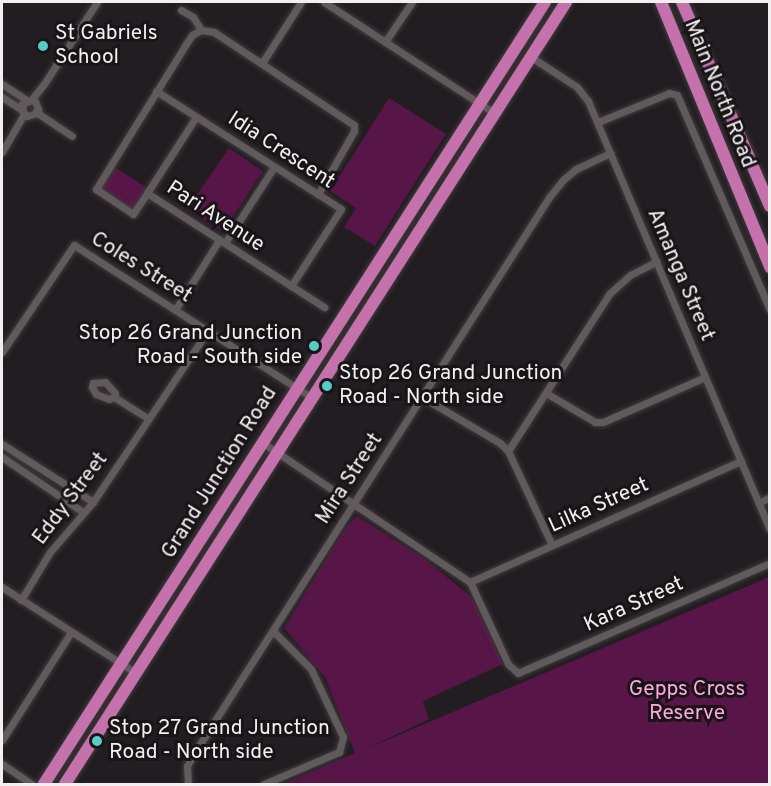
<!DOCTYPE html>
<html>
<head>
<meta charset="utf-8">
<style>
	body { margin:0 }
	#map { position:relative; width:771px; height:786px; overflow:hidden; background:#221d21; font-family:Overpass,sans-serif }
	div>[style] { position:absolute }
	.green>* { inset:0; background:#581547 }
	.roads { filter:drop-shadow(0 0 2px #3f3b3d) drop-shadow(0 0 2px #3f3b3d) }
	.street>* { height:7px; margin:-3.5px; padding:0 3.5px; transform-origin:3.5px; border-radius:3.5px; background:#605a5d }
	.highway>* { height:12px; margin:-6px; padding:0 6px; transform-origin:6px; border-radius:6px; background:#c571ab }
	.dots>* { width:16px; height:16px; translate:-50% -50%; box-sizing:border-box; border:3px solid #191417; border-radius:50% }
	span { translate:-50% -50%; white-space:nowrap; text-align:center; line-height:1.15; -webkit-text-stroke:6px #191417; paint-order:stroke }
	.poi-label { font-size:21px; color:#f2eff1 }
	.left { translate:0 -50%; text-align:left }
	.right { translate:-100% -50%; text-align:right }
	.street-label { font-size:21px; color:#f2eff1 }
	.park-label { font-size:21px; color:#fea7e1 }
	.frame { position:absolute; inset:0; border:3px solid #f2eff1; pointer-events:none }
</style>
</head>
<body>
<div id="map">
	<div class="green">
		<i style="clip-path:polygon(389px 98px,446px 134px,375px 246px,344px 227px,356px 208px,330px 191px)"></i>
		<i style="clip-path:polygon(229px 148px,263px 171px,223px 232px,187px 209px)"></i>
		<i style="clip-path:polygon(115px 167px,147px 188px,133px 210px,100px 189px)"></i>
		<i style="clip-path:polygon(357px 516px,426px 560px,468px 594px,475px 603px,503px 664px,423px 701px,429px 719px,366px 749px,769px 577px,769px 784px,283px 784px,355px 753px,325px 677px,284px 628px,346px 527px)"></i>
	</div>
	<div class="roads">
		<div class="street">
			<i style="left:324px;top:2px;width:203px;rotate:33.1deg"></i>
			<i style="left:181px;top:10px;width:14px;rotate:30deg"></i>
			<i style="left:193px;top:17px;width:15px;rotate:58deg"></i>
			<i style="left:201px;top:30px;width:13px;rotate:9deg"></i>
			<i style="left:214px;top:32px;width:168px;rotate:33.6deg"></i>
			<i style="left:354px;top:125px;width:6px;rotate:90deg"></i>
			<i style="left:354px;top:131px;width:73px;rotate:119.7deg"></i>
			<i style="left:201px;top:30px;width:10px;rotate:151deg"></i>
			<i style="left:192px;top:35px;width:11px;rotate:124deg"></i>
			<i style="left:186px;top:44px;width:171px;rotate:121.8deg"></i>
			<i style="left:96px;top:189px;width:45px;rotate:34deg"></i>
			<i style="left:133px;top:214px;width:25px;rotate:-56deg"></i>
			<i style="left:147px;top:193px;width:211px;rotate:32.8deg"></i>
			<i style="left:385px;top:42px;width:48px;rotate:-56deg"></i>
			<i style="left:531px;top:57px;width:55px;rotate:33.1deg"></i>
			<i style="left:577px;top:87px;width:18px;rotate:52deg"></i>
			<i style="left:588px;top:101px;width:465px;rotate:67deg"></i>
			<i style="left:262px;top:63px;width:72px;rotate:-57.4deg"></i>
			<i style="left:2px;top:84px;width:30px;rotate:33deg"></i>
			<i style="left:156px;top:91px;width:219px;rotate:32.5deg"></i>
			<i style="left:341px;top:209px;width:92px;rotate:123deg"></i>
			<i style="left:2px;top:97px;width:24px;rotate:33deg"></i>
			<i style="left:31px;top:100px;width:4px;rotate:14deg"></i>
			<i style="left:35px;top:101px;width:9px;rotate:69deg"></i>
			<i style="left:38px;top:109px;width:6px;rotate:129deg"></i>
			<i style="left:34px;top:114px;width:7px;rotate:164deg"></i>
			<i style="left:27px;top:116px;width:6px;rotate:-135deg"></i>
			<i style="left:23px;top:112px;width:8px;rotate:-97deg"></i>
			<i style="left:22px;top:104px;width:10px;rotate:-24deg"></i>
			<i style="left:31px;top:100px;width:21px;rotate:-51deg"></i>
			<i style="left:44px;top:84px;width:98px;rotate:-57.1deg"></i>
			<i style="left:36px;top:112px;width:43px;rotate:33.7deg"></i>
			<i style="left:598px;top:122px;width:77px;rotate:-22.2deg"></i>
			<i style="left:669px;top:93px;width:8px;rotate:14deg"></i>
			<i style="left:677px;top:95px;width:234px;rotate:66.6deg"></i>
			<i style="left:2px;top:152px;width:44px;rotate:-59.9deg"></i>
			<i style="left:147px;top:193px;width:90px;rotate:-57.2deg"></i>
			<i style="left:225px;top:243px;width:90px;rotate:-57.2deg"></i>
			<i style="left:175px;top:310px;width:83px;rotate:-57.8deg"></i>
			<i style="left:2px;top:352px;width:129px;rotate:-56.1deg"></i>
			<i style="left:74px;top:245px;width:283px;rotate:32.7deg"></i>
			<i style="left:546px;top:393px;width:57px;rotate:30.6deg"></i>
			<i style="left:595px;top:422px;width:8px"></i>
			<i style="left:603px;top:422px;width:111px;rotate:-23.8deg"></i>
			<i style="left:114px;top:397px;width:4px;rotate:-76deg"></i>
			<i style="left:115px;top:393px;width:15px;rotate:-132deg"></i>
			<i style="left:105px;top:382px;width:12px;rotate:175deg"></i>
			<i style="left:93px;top:383px;width:4px;rotate:104deg"></i>
			<i style="left:92px;top:387px;width:8px;rotate:60deg"></i>
			<i style="left:96px;top:394px;width:14px;rotate:21deg"></i>
			<i style="left:109px;top:399px;width:5px;rotate:-22deg"></i>
			<i style="left:114px;top:397px;width:41px;rotate:32.2deg"></i>
			<i style="left:422px;top:397px;width:91px;rotate:30.5deg"></i>
			<i style="left:500px;top:443px;width:11px;rotate:45deg"></i>
			<i style="left:508px;top:451px;width:104px;rotate:64.9deg"></i>
			<i style="left:263px;top:443px;width:249px;rotate:33.9deg"></i>
			<i style="left:470px;top:582px;width:90px;rotate:65.1deg"></i>
			<i style="left:508px;top:664px;width:13px;rotate:42deg"></i>
			<i style="left:518px;top:673px;width:275px;rotate:-23.6deg"></i>
			<i style="left:2px;top:444px;width:108px;rotate:32.5deg"></i>
			<i style="left:508px;top:451px;width:187px;rotate:-57.2deg"></i>
			<i style="left:609px;top:294px;width:28px;rotate:-42deg"></i>
			<i style="left:630px;top:275px;width:30px;rotate:-27deg"></i>
			<i style="left:2px;top:457px;width:98px;rotate:34.2deg"></i>
			<i style="left:759px;top:503px;width:13px;rotate:-29deg"></i>
			<i style="left:470px;top:582px;width:297px;rotate:-24.1deg"></i>
			<i style="left:2px;top:587px;width:159px;rotate:32.7deg"></i>
			<i style="left:21px;top:600px;width:56px;rotate:-58.9deg"></i>
			<i style="left:50px;top:552px;width:66px;rotate:-49.3deg"></i>
			<i style="left:93px;top:502px;width:207px;rotate:-56.2deg"></i>
			<i style="left:2px;top:740px;width:128px;rotate:-57.4deg"></i>
			<i style="left:2px;top:764px;width:36px;rotate:34deg"></i>
			<i style="left:188px;top:784px;width:18px;rotate:-93deg"></i>
			<i style="left:187px;top:766px;width:13px;rotate:-61deg"></i>
			<i style="left:193px;top:755px;width:663px;rotate:-57.44deg"></i>
			<i style="left:550px;top:196px;width:22px;rotate:-51deg"></i>
			<i style="left:564px;top:179px;width:16px;rotate:-40deg"></i>
			<i style="left:576px;top:169px;width:38px;rotate:-25deg"></i>
			<i style="left:264px;top:784px;width:82px;rotate:-23.1deg"></i>
			<i style="left:339px;top:752px;width:16px;rotate:-75deg"></i>
			<i style="left:343px;top:737px;width:75px;rotate:-115.2deg"></i>
			<i style="left:311px;top:669px;width:54px;rotate:-135deg"></i>
		</div>
		<div class="highway">
			<i style="left:661px;top:2px;width:287px;rotate:67.6deg"></i>
			<i style="left:682px;top:2px;width:222px;rotate:66.7deg"></i>
			<i style="left:44px;top:784px;width:929px;rotate:-57.35deg"></i>
			<i style="left:65px;top:784px;width:929px;rotate:-57.35deg"></i>
		</div>
	</div>
	<div class="dots">
		<i style="left:43px;top:46px;background:#54cdc6"></i>
		<i style="left:314px;top:346px;background:#54cdc6"></i>
		<i style="left:327px;top:386px;background:#54cdc6"></i>
		<i style="left:97px;top:741px;background:#54cdc6"></i>
	</div>
	<div class="poi-label">
		<span class="left" style="left:55px;top:46px">St Gabriels<br>School</span>
		<span class="right" style="left:302px;top:346px">Stop 26 Grand Junction<br>Road - South side</span>
		<span class="left" style="left:339px;top:386px">Stop 26 Grand Junction<br>Road - North side</span>
		<span class="left" style="left:109px;top:741px">Stop 27 Grand Junction<br>Road - North side</span>
	</div>
	<div class="street-label">
		<span style="left:719px;top:94px;rotate:68deg">Main North Road</span>
		<span style="left:281px;top:151px;rotate:33deg">Idia Crescent</span>
		<span style="left:215px;top:217px;rotate:33deg">Pari Avenue</span>
		<span style="left:141px;top:268px;rotate:32deg">Coles Street</span>
		<span style="left:680px;top:275px;rotate:67deg">Amanga Street</span>
		<span style="left:220px;top:473px;rotate:-58deg">Grand Junction Road</span>
		<span style="left:350px;top:479px;rotate:-57deg">Mira Street</span>
		<span style="left:71px;top:499px;rotate:-53deg">Eddy Street</span>
		<span style="left:599px;top:506px;rotate:-24deg">Lilka Street</span>
		<span style="left:634px;top:605px;rotate:-24deg">Kara Street</span>
	</div>
	<div class="park-label">
		<span style="left:687px;top:702px">Gepps Cross<br>Reserve</span>
	</div>
	<div class="frame"></div>
</div>
</body>
</html>
